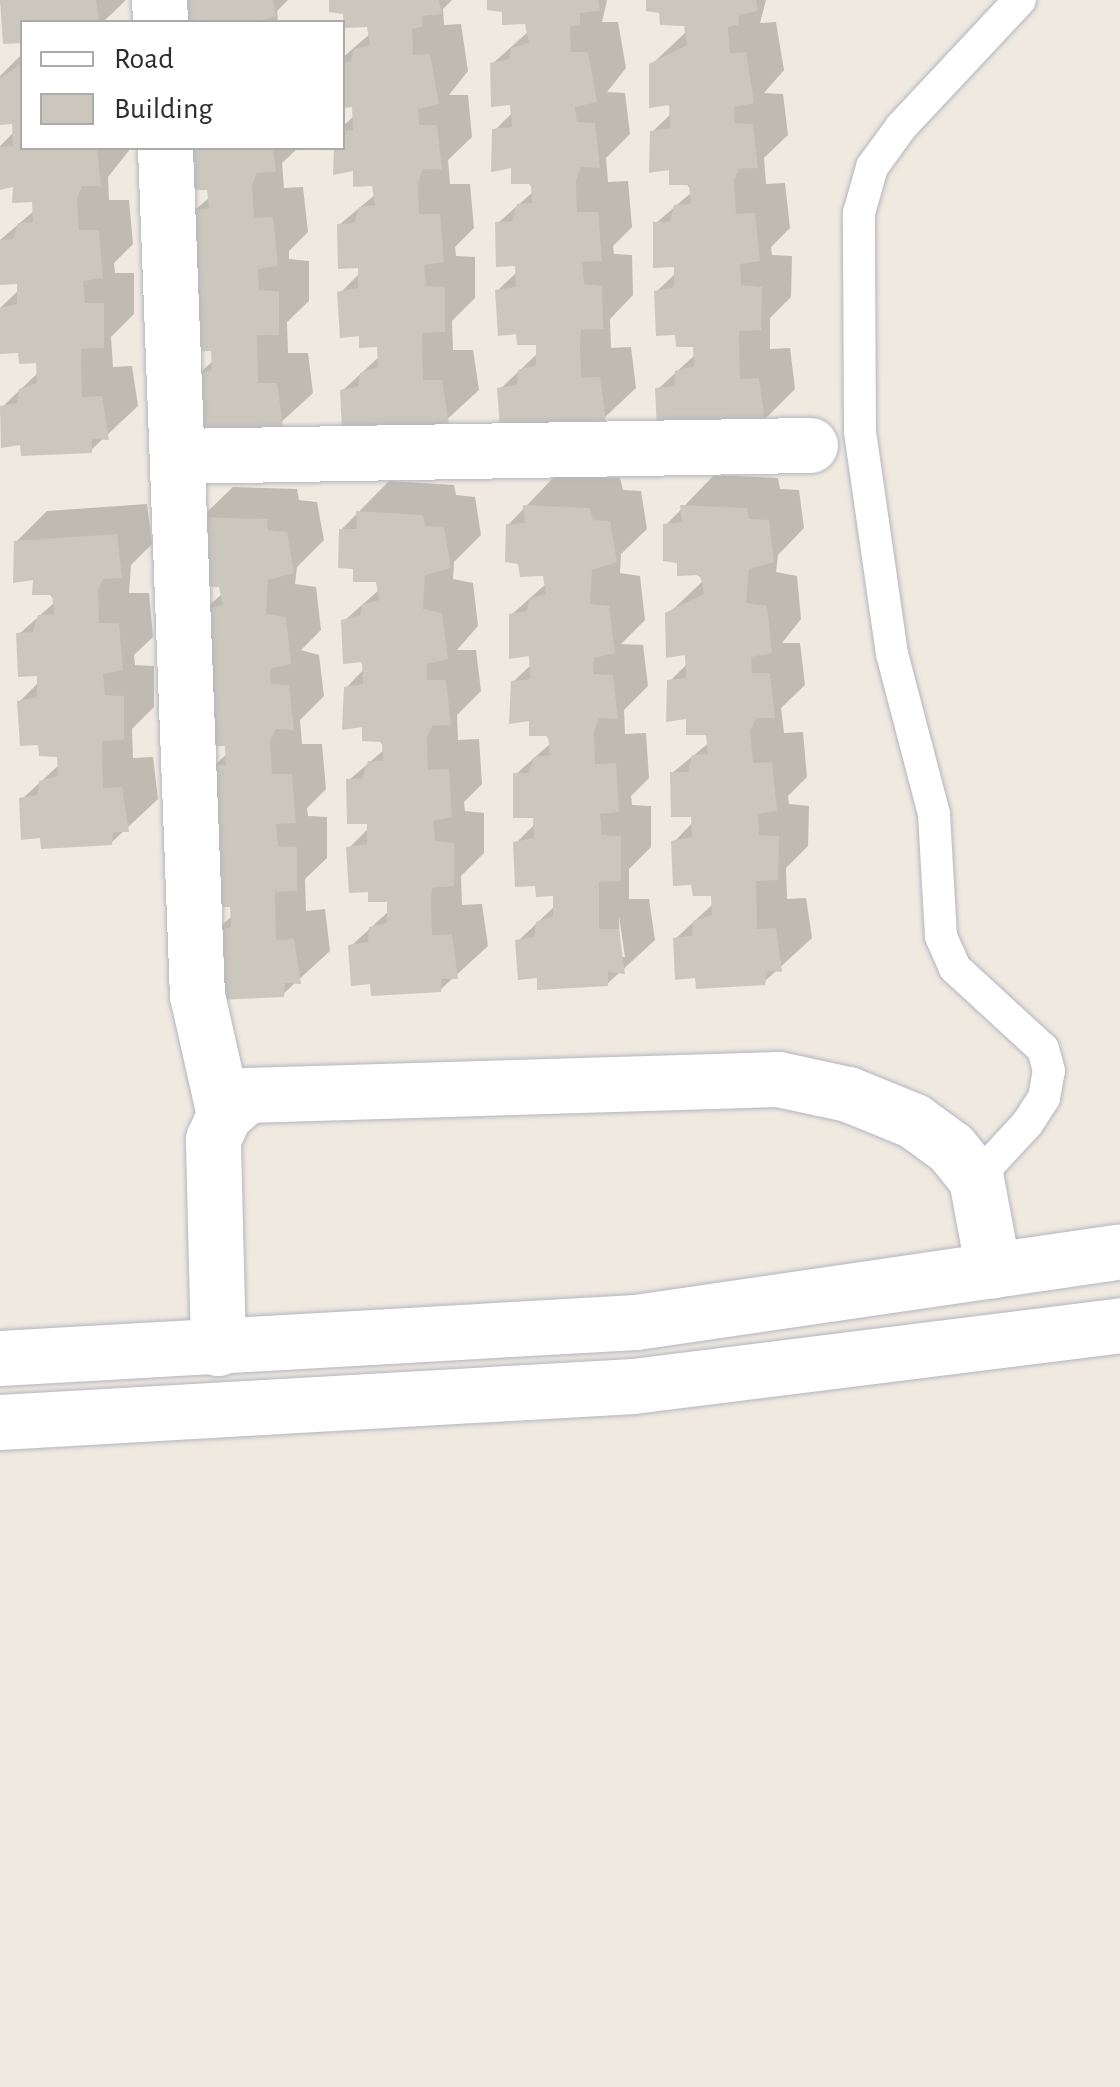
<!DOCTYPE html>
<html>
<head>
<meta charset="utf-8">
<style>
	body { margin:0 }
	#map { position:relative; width:1120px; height:2087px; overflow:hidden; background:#efe9df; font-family:"Alegreya Sans",sans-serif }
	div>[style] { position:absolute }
	.shadow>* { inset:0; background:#0003 }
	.building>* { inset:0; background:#cbc7bd }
	.roads { filter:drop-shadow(0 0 2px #b3b5c1) drop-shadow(0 0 2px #b3b5c1) }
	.service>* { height:32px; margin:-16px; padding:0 16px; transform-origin:16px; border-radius:16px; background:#fff }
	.minor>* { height:55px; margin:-27.5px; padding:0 27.5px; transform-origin:27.5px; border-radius:27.5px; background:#fff }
	.tertiary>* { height:55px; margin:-27.5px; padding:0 27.5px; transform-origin:27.5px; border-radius:27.5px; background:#fff }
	span { translate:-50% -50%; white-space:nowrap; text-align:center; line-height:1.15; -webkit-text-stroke:8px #fff; paint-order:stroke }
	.legend { position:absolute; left:20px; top:20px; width:325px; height:130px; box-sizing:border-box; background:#fff; border:2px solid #ababab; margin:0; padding:12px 18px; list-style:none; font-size:30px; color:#2d2d2d }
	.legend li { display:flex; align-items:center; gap:20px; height:50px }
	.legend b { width:50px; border:2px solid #ababab }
</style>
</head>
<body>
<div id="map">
	<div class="shadow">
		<i style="clip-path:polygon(0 0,126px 0,103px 22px,22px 22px,22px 41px,6px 41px)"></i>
		<i style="clip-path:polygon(167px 0,288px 0,277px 11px,278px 22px,180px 22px)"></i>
		<i style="clip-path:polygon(332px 0,452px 0,443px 9px,444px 25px,461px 24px,468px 71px,449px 95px,468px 95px,472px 137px,448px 160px,450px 184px,470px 184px,474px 228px,455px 247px,456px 256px,475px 257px,475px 298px,452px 321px,453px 350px,473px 350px,479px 390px,431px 434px,342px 391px,380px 356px,379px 345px,361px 333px,340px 293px,360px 273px,339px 225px,376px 194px,374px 183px,356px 168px,335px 172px,342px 127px,355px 115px,355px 105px,342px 106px,342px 58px,371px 33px,369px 25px)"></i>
		<i style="clip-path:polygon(490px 0,607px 0,602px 22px,618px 22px,626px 68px,607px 92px,625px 93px,630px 134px,606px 158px,608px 182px,628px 181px,632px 227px,613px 246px,614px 254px,632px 255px,633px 295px,610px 319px,611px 348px,631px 347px,636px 388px,589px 432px,500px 389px,538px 353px,538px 343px,519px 332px,497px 291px,518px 271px,498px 223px,534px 191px,495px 130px,513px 112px,492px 64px,529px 31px,527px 22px)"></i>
		<i style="clip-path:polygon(649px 0,766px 0,760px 23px,776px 22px,784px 70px,764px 93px,783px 94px,788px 135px,764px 158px,766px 184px,785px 183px,790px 228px,771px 247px,772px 255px,792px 256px,791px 297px,770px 318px,770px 349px,790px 348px,795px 389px,764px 420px,658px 389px,696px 354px,696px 344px,677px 332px,656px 292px,677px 272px,656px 223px,692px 192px,652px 132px,672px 113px,651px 65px,687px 31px,686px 23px)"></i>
		<i style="clip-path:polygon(22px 54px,22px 148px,131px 148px,108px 177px,109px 200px,129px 200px,133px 244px,114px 263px,115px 273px,134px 273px,134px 314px,111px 337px,113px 367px,132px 366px,138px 406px,91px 450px,22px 443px,2px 407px,39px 372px,39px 361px,20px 350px,0 308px,20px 289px,20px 281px,0 282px,0 240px,35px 210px,34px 200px,15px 184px,0 187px,0 146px,15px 131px,14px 121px,0 122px,0 76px)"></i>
		<i style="clip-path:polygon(170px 148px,298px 148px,282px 163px,284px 188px,303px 187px,308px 232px,289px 251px,289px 259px,309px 261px,309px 301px,287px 322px,288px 353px,308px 353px,313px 393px,265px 437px,176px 394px,214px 360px,174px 228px,210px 197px,209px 187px)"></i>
		<i style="clip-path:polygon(evenodd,556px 475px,620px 478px,623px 490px,641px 491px,647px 529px,621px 554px,620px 573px,640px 576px,645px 620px,621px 644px,643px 645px,648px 686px,624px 710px,625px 734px,646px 733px,649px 778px,631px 796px,632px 805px,651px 806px,651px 847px,629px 869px,629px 899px,649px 899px,655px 940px,607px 984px,540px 975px,518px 941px,556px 905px,556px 894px,537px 883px,516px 843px,536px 823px,516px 774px,551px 743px,513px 682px,532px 664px,511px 615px,547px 583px,545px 574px,508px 525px,556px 475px,619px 916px,625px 957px,620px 957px,619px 916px)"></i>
		<i style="clip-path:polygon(714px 475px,778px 478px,780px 489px,799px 490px,804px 528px,778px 555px,776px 572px,797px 576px,801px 619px,782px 643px,800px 643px,805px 685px,781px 708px,784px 733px,803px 732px,807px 777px,788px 796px,789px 804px,809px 806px,808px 846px,786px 868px,787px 899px,806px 898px,812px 938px,764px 982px,697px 975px,675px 939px,714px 903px,713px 893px,674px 842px,694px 821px,672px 773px,710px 742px,670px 681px,688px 663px,668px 614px,704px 580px,679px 560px,666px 525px)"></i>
		<i style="clip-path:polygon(389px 481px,454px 485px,456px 495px,475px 497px,481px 535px,454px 562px,453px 579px,473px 583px,478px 626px,457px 650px,476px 650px,481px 691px,457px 715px,458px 740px,479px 739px,482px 784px,464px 802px,465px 811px,484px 813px,484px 853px,461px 876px,462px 905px,482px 904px,488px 946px,440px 990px,372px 981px,351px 946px,390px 910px,389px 900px,370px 889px,349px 848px,370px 827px,349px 780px,385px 749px,346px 688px,364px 669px,344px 621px,380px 589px,378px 579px,355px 567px,341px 530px)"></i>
		<i style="clip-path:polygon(233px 487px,297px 489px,299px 500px,317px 502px,324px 540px,297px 567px,295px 584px,316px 587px,321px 630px,301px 650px,319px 655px,324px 696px,300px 720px,302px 744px,322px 744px,326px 789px,307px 808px,308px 816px,327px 817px,327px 858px,305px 879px,306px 911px,325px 909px,330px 951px,283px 994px,194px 951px,233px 915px,192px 785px,228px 753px,228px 744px,187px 625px,223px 593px,202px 517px)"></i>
		<i style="clip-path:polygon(147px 504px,152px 544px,131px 565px,129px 593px,149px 593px,153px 637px,134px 655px,135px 665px,154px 666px,154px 707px,132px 729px,133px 758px,153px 757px,158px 799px,111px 843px,42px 835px,22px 799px,60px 764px,59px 754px,41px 742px,19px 702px,40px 681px,19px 634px,55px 602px,16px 542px,47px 511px)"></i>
	</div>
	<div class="building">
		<i style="clip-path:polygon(0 0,96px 0,99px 22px,22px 22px,22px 43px,3px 44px)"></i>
		<i style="clip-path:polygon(164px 0,273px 0,276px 16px,257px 22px,178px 22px)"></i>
		<i style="clip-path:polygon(329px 0,439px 0,442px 14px,422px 16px,422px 27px,412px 29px,413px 55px,430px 54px,439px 104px,418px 109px,419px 125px,437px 125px,442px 170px,423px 169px,418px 183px,419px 214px,440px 214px,444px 262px,424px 265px,426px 286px,445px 287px,445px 332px,423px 333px,422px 346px,423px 380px,442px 380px,449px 424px,433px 422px,432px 436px,342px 431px,340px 390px,358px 387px,360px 373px,378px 367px,377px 347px,359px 348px,359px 336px,340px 338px,337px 292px,358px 288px,358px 268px,338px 269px,337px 224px,354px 223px,359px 207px,375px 205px,372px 186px,353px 187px,353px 171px,333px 175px,334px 148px,342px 148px,342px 131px,353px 130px,352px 107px,342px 108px,342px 63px,351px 61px,354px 49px,370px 45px,367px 27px,344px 28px,343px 14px,329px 12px)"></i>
		<i style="clip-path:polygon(487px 0,598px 0,600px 11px,580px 13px,580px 24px,570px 27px,571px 52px,588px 52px,597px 102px,575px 107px,577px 122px,595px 123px,600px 168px,581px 167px,576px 180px,577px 212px,598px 212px,602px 261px,582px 262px,584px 284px,602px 286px,603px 329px,581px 330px,580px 344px,581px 378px,600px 377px,606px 422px,591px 421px,590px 435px,500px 429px,497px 388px,517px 385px,518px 370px,536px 365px,536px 345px,517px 345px,516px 334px,498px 336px,495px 290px,516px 287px,515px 266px,496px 267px,495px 222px,512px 221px,517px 204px,532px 203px,531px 184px,511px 184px,511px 168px,491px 172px,492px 129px,512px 127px,510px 105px,491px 107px,490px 63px,509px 59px,511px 48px,529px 43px,525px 24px,502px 25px,502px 12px,487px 10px)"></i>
		<i style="clip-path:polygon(646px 0,756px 0,758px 11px,739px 15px,738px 25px,728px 27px,730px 53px,746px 52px,754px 103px,734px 107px,734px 123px,753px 124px,758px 168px,739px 169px,734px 180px,736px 214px,755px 213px,760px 261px,740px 264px,741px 285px,762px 287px,761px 330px,739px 331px,740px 379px,759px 378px,765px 422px,657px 430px,655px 388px,674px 386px,675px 371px,694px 366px,693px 347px,676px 347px,675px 335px,656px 336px,654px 291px,674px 287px,674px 267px,653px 268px,653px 222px,670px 222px,674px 205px,691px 204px,689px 185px,669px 185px,669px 170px,649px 173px,650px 131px,670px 128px,669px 105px,649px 108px,649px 64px,687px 45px,684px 26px,660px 25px,659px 13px,646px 11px)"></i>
		<i style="clip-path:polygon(22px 63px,22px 148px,97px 148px,101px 186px,82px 186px,77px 199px,79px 230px,99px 230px,103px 278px,83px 281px,85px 303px,104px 303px,104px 348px,82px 349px,81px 362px,82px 397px,102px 396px,109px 440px,92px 439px,92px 453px,21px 456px,20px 445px,1px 448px,0 406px,17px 403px,19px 389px,37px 383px,36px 363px,19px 364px,18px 353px,0 354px,0 308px,17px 304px,17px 284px,0 285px,0 240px,13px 239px,18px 223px,33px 222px,32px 202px,12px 203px,13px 187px,0 190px,0 147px,13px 146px,12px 124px,0 125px,0 79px)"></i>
		<i style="clip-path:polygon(168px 148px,273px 148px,276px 172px,257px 173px,252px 185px,254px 218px,273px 217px,278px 266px,258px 269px,259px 290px,279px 291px,279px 335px,257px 335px,258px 383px,277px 383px,283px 427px,267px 426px,266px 440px,196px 444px,194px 376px,212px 370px,211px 351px,194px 352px,192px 210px,209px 209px,207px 190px,187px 190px)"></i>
		<i style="clip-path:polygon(523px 505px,590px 508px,593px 520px,610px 521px,617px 562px,592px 570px,590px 604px,609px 606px,615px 653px,594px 658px,593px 674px,613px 675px,618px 719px,599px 718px,594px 732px,595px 764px,616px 763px,619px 812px,600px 814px,602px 835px,621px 836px,621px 881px,599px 882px,599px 929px,619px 929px,625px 974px,608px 972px,608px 986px,537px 990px,537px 978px,518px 980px,515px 940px,534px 937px,536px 922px,553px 916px,553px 896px,536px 897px,535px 886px,515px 887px,513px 842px,534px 838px,533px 818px,513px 818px,513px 773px,529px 773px,534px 757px,550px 755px,548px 736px,529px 736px,529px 721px,509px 724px,511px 681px,530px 679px,529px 656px,509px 659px,509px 614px,527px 611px,529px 599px,546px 594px,543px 576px,520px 577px,518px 564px,505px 562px,506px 524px,525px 523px)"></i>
		<i style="clip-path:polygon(680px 505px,747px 508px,749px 519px,769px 520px,774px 562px,749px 569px,746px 603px,767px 606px,772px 653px,751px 657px,752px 673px,770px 673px,775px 718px,756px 718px,750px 731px,753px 763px,772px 762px,777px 811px,758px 814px,759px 835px,779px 836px,778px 880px,756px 881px,757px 929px,776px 928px,782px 972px,767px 971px,765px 985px,696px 989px,695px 978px,675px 980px,673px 938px,692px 936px,693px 921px,712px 915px,711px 896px,693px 896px,691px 885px,673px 886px,671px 841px,692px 837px,691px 817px,671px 817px,670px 772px,688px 772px,692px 755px,708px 754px,706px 735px,686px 735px,686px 719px,666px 722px,667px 680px,686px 678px,685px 655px,666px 658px,665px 613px,704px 594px,700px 575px,677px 576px,677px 563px,663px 561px,663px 524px,682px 522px)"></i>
		<i style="clip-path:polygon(356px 511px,423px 515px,425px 526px,444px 527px,451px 568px,425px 575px,423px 609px,442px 613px,448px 659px,427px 664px,427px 680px,446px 680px,451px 725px,432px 726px,427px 737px,428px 770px,449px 769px,452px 817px,433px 821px,435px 841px,454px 843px,454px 886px,432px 888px,431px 901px,432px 935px,452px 934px,458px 979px,442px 979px,441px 992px,371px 996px,370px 984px,351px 986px,348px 945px,368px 942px,369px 927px,387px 923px,387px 902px,368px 902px,368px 892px,349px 893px,346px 847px,367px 844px,367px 824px,347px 824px,346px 779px,362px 779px,368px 761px,383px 761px,382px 742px,362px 741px,362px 727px,342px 730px,344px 687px,363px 684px,362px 662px,343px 664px,341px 620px,360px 616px,362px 605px,379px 600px,376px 582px,353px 582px,353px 569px,338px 568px,339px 529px,357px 529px)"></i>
		<i style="clip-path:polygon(199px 517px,267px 519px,268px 530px,287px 532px,294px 573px,268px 580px,266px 614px,286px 617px,291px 664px,270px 669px,271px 684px,289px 685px,294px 730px,276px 729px,270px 742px,272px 774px,292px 774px,296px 823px,276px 824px,278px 846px,297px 847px,297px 891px,275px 892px,276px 940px,294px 939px,301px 984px,285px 983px,284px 997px,213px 1000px,212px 932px,231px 927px,230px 907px,211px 907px,211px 766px,226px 765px,225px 746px,205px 746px,206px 609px,223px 605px,219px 587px,196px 587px)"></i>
		<i style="clip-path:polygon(117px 534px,122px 578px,103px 579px,98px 590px,99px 623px,119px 623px,123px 670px,103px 674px,105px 695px,124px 696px,124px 740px,103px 741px,102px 754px,103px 788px,122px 787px,129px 832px,113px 832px,112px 845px,41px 849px,40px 838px,21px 840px,19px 798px,37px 795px,39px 781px,58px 776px,57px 757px,39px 756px,38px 745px,20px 746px,17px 701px,37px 697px,37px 676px,18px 677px,16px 633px,33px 632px,38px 615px,54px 614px,52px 595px,32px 595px,33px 580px,13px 583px,14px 541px)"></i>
	</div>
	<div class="roads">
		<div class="service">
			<i style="left:976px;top:1179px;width:75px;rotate:-47.2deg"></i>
			<i style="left:1027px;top:1124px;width:31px;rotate:-57deg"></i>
			<i style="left:1044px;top:1098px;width:27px;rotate:-80deg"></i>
			<i style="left:1049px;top:1071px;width:23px;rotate:-105deg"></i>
			<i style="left:1043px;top:1049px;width:120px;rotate:-137.4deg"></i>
			<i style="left:955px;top:968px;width:35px;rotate:-114deg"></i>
			<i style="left:941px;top:936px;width:122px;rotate:-93.3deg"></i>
			<i style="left:934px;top:814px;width:165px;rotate:-104.7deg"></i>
			<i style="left:892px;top:654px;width:224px;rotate:-98.2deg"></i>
			<i style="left:860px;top:432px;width:219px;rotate:-90.3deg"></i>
			<i style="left:859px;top:213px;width:48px;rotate:-74.2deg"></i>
			<i style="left:872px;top:167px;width:49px;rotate:-54.1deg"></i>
			<i style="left:901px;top:127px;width:174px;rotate:-46.9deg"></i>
		</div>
		<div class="minor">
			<i style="left:159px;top:0;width:22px;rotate:87deg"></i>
			<i style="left:165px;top:148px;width:848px;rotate:87.84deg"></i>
			<i style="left:197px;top:995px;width:123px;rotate:77.3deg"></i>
			<i style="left:177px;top:456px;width:633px;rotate:-1deg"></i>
			<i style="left:218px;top:1348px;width:209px;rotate:-91.4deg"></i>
			<i style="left:213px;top:1139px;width:26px;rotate:-65deg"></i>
			<i style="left:224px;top:1115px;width:30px;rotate:-41deg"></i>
			<i style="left:247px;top:1095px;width:531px;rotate:-1.73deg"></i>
			<i style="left:778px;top:1079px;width:72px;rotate:12.1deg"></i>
			<i style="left:848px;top:1094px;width:71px;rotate:22.2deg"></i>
			<i style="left:914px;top:1121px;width:46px;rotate:36.1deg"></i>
			<i style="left:951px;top:1148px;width:40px;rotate:51deg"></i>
			<i style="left:976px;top:1179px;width:93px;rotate:79.4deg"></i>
		</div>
		<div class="tertiary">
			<i style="left:0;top:1358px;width:637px;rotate:-3.24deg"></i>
			<i style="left:636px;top:1322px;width:489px;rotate:-8.3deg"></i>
			<i style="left:0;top:1422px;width:634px;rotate:-3.26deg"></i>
			<i style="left:633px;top:1386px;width:491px;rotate:-7.1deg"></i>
		</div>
	</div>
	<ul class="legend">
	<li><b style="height:12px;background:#fff"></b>Road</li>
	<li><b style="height:28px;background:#cbc7bd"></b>Building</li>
	</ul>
</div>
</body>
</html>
